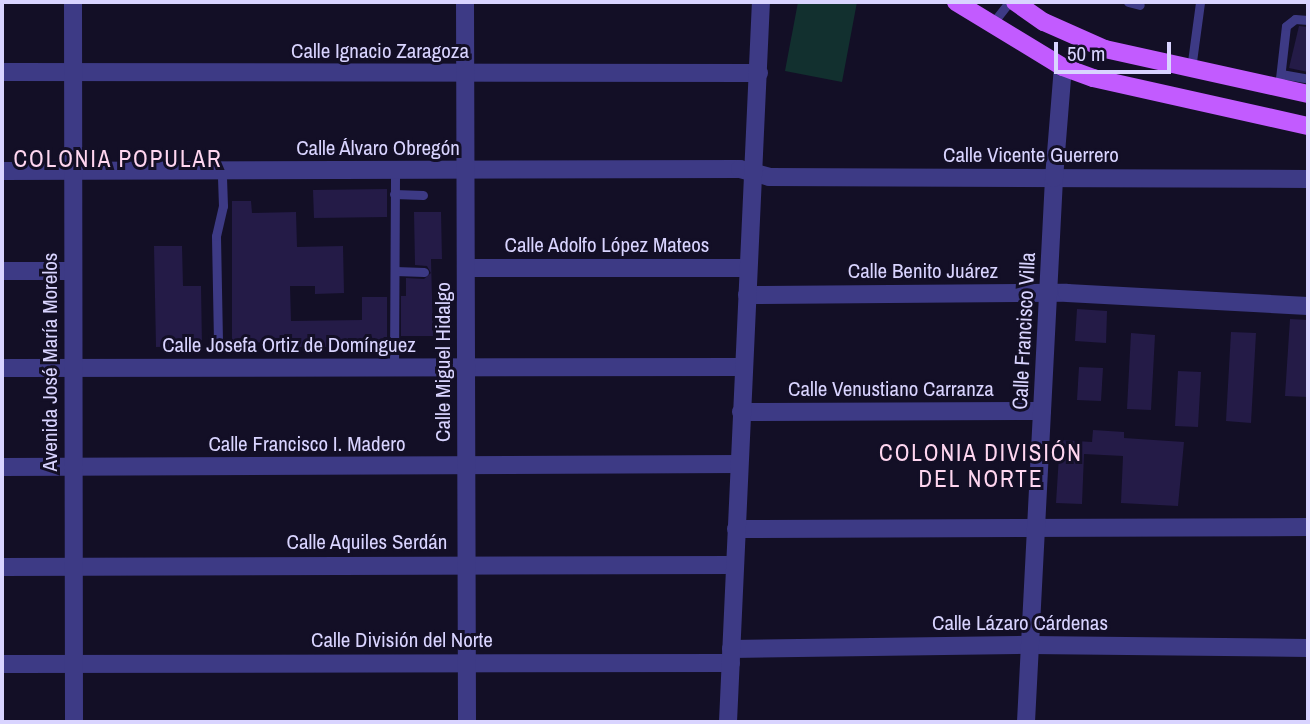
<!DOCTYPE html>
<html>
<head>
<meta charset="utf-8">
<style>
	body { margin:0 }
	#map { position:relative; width:1310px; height:724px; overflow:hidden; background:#130f26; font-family:"Archivo Narrow",sans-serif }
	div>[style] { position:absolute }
	.green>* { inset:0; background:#12302f }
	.building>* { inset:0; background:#241b47 }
	.service>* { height:9px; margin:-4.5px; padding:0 4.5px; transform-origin:4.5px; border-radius:4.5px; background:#3d3a85 }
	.minor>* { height:18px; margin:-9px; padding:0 9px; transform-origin:9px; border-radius:9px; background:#3d3a85 }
	.tertiary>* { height:18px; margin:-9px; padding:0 9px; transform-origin:9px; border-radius:9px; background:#3d3a85 }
	.primary>* { height:18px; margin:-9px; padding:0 9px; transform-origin:9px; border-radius:9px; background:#c25bff }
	span { translate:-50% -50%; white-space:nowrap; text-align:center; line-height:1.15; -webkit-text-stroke:6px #130f26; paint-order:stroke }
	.street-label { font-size:21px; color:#d9d4ff }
	.neighbourhood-label { font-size:23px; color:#ffd6f0; letter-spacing:2px }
	.frame { position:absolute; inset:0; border:4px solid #d9d4ff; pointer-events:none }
	.scale { position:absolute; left:1054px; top:42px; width:117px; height:32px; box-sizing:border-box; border:4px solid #d9d4ff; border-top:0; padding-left:9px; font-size:21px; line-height:24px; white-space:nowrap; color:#d9d4ff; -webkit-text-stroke:5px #130f26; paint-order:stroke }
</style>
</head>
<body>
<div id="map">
	<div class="green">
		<i style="clip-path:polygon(798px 2px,857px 2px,842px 82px,785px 71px)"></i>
	</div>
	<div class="building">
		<i style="clip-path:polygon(1299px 26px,1308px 27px,1308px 72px,1289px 68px)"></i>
		<i style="clip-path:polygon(387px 189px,387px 217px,314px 218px,313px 190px)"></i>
		<i style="clip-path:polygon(232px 201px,251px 201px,252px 213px,296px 212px,297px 247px,343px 246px,344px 293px,315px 294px,315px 286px,290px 286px,291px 321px,362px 320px,362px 297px,387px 297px,387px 342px,356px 343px,357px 347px,269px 347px,269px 342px,232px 343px)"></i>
		<i style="clip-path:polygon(414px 212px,441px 212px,442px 259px,431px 259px,433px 336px,401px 336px,401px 296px,406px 296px,406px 278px,424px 279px,431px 273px,427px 266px,415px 265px)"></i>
		<i style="clip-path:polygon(154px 246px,182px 246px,183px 286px,201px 286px,202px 346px,156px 347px)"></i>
		<i style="clip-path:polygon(1077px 309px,1107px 311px,1106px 343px,1075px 341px)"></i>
		<i style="clip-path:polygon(1290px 319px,1308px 320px,1308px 397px,1285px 396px)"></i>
		<i style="clip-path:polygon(1231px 332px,1256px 333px,1251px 423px,1226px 421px)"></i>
		<i style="clip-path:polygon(1131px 333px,1155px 335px,1151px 410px,1127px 409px)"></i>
		<i style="clip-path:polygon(1079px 367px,1103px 368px,1101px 401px,1077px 400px)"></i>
		<i style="clip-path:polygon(1178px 371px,1201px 372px,1198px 427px,1175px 426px)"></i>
		<i style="clip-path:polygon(1093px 430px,1124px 432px,1124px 438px,1184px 442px,1178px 506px,1121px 503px,1123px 456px,1084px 454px,1082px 504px,1056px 503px,1060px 440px,1092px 442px)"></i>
	</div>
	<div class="service">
		<i style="left:1128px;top:2px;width:12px;rotate:14deg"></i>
		<i style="left:992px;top:24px;width:28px;rotate:-52deg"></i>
		<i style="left:1191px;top:69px;width:68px;rotate:-82.3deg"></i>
		<i style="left:1281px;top:74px;width:27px;rotate:10deg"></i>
		<i style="left:1279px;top:87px;width:61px;rotate:-83.5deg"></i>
		<i style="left:1286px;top:26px;width:11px;rotate:-38deg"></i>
		<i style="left:1295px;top:19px;width:13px;rotate:4deg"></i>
		<i style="left:394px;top:194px;width:29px;rotate:2deg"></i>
		<i style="left:395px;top:271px;width:29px;rotate:2deg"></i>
		<i style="left:218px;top:341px;width:105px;rotate:-91.1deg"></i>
		<i style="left:216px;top:236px;width:31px;rotate:-77deg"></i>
		<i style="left:223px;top:206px;width:36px;rotate:-92deg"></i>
		<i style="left:394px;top:368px;width:198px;rotate:-89.7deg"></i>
	</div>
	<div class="minor">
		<i style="left:2px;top:72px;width:757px;rotate:0.08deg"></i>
		<i style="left:2px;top:171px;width:738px;rotate:-0.16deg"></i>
		<i style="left:740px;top:169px;width:30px;rotate:15deg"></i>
		<i style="left:769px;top:177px;width:539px;rotate:0.21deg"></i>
		<i style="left:466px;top:268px;width:282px"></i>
		<i style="left:2px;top:271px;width:70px"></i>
		<i style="left:747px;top:295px;width:320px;rotate:-0.4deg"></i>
		<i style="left:1067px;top:293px;width:241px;rotate:3.1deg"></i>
		<i style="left:2px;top:368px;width:742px;rotate:-0.08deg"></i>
		<i style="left:741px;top:412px;width:301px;rotate:-0.2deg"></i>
		<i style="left:2px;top:467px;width:737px;rotate:-0.23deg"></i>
		<i style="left:736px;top:529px;width:572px;rotate:-0.2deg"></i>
		<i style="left:2px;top:567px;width:731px;rotate:-0.16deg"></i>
		<i style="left:731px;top:649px;width:299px;rotate:-0.8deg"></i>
		<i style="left:1030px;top:645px;width:278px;rotate:0.6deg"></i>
		<i style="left:2px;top:664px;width:729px;rotate:-0.08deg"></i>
		<i style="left:728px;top:722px;width:721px;rotate:-87.38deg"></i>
		<i style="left:1026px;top:722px;width:545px;rotate:-87.05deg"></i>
		<i style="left:1054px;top:178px;width:111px;rotate:-85.4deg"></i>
	</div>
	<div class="tertiary">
		<i style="left:73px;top:2px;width:720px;rotate:89.92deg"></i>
		<i style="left:465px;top:2px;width:720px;rotate:89.84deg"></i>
	</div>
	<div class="primary">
		<i style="left:956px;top:2px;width:125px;rotate:31.3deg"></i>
		<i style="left:1063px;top:67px;width:32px;rotate:20deg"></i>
		<i style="left:1093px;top:78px;width:220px;rotate:12.6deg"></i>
		<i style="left:1015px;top:2px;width:35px;rotate:35deg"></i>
		<i style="left:1044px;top:22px;width:67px;rotate:23.9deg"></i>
		<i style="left:1105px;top:49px;width:208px;rotate:12.5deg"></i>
	</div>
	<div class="street-label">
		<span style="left:380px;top:51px">Calle Ignacio Zaragoza</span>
		<span style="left:378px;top:148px">Calle Álvaro Obregón</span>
		<span style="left:1031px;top:155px">Calle Vicente Guerrero</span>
		<span style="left:607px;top:245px">Calle Adolfo López Mateos</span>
		<span style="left:923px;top:271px">Calle Benito Juárez</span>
		<span style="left:1024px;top:331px;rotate:-87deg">Calle Francisco Villa</span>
		<span style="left:289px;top:345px">Calle Josefa Ortiz de Domínguez</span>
		<span style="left:50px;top:362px;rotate:-90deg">Avenida José María Morelos</span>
		<span style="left:443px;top:362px;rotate:-90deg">Calle Miguel Hidalgo</span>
		<span style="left:891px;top:389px">Calle Venustiano Carranza</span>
		<span style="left:307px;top:444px">Calle Francisco I. Madero</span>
		<span style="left:367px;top:542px">Calle Aquiles Serdán</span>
		<span style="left:1020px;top:623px">Calle Lázaro Cárdenas</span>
		<span style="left:402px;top:640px">Calle División del Norte</span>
	</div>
	<div class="neighbourhood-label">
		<span style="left:118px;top:159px">COLONIA POPULAR</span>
		<span style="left:981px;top:466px">COLONIA DIVISIÓN<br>DEL NORTE</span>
	</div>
	<div class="frame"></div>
	<div class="scale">50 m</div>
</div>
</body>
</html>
